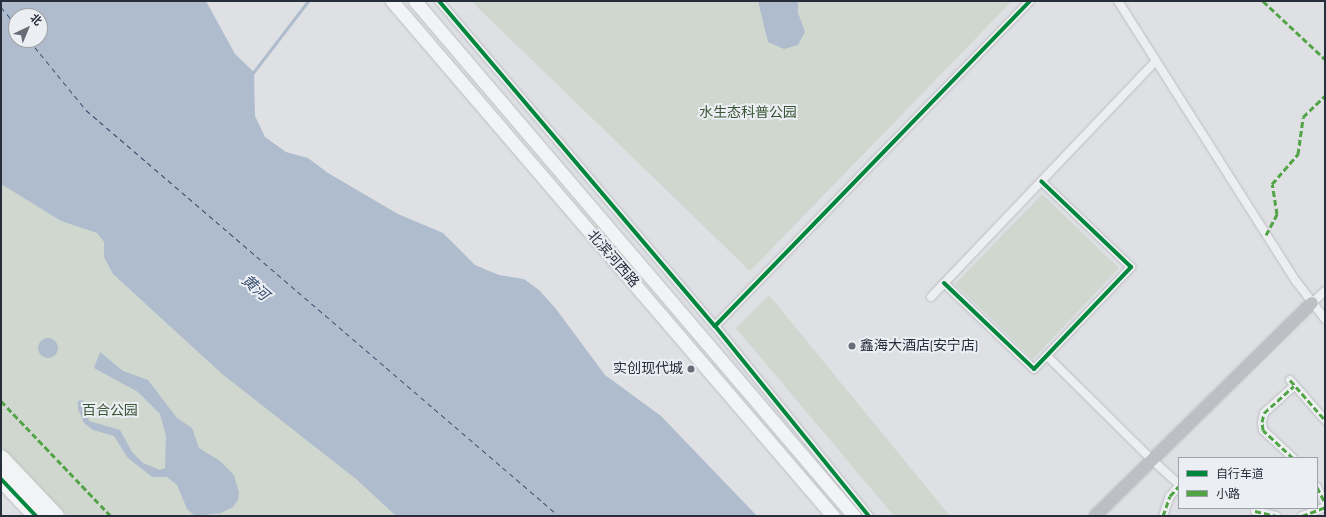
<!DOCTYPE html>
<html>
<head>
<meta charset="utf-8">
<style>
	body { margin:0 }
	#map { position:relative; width:1326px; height:517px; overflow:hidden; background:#dee0e3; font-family:"Sofia Sans Condensed","Noto Sans SC",sans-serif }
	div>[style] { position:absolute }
	.green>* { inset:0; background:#cfd7cf }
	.water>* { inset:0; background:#aebccd }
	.round { border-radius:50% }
	.stream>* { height:3px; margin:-1.5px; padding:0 1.5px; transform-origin:1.5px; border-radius:1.5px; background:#aebccd }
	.ferry>* { height:1px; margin-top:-0.5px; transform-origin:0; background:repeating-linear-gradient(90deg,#344c6c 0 5px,transparent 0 9px) }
	.roads { filter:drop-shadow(0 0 1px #bcbec1) drop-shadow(0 0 1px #bcbec1) }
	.street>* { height:8px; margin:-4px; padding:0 4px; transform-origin:4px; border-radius:4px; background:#edeef0 }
	.secondary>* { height:12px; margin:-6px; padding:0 6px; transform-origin:6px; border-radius:6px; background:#bcbfc3 }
	.primary>* { height:13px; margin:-6.5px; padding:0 6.5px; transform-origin:6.5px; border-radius:6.5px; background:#f2f3f4 }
	.highway>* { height:16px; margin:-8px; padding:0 8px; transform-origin:8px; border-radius:8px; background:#f2f3f4 }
	.quiet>* { height:3px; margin-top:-1.5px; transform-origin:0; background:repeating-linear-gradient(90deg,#51a445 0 6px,transparent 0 9px) }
	.cycleway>* { height:4px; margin:-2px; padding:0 2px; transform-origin:2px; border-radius:2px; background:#00873e }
	.dots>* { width:11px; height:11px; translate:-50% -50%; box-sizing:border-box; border:2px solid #ebeef3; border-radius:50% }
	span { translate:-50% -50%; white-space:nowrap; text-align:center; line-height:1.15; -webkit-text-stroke:4px #ebeef3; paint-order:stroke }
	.park-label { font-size:14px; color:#3a5535 }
	.street-label { font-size:14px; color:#272e3b }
	.poi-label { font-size:14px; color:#272e3b }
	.left { translate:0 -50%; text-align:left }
	.right { translate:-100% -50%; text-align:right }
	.water-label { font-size:15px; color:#344c6c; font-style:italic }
	.frame { position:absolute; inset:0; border:2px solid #272e3b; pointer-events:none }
	.legend { position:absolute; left:1178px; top:457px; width:140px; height:52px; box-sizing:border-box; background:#ebeef3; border:1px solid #9da1a9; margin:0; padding:5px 7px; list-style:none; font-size:12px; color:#272e3b }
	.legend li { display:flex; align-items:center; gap:8px; height:20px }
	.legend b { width:20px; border:1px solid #9da1a9 }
	.north { position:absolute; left:8px; top:8px; width:40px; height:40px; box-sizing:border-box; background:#ebeef3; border:1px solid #9da1a9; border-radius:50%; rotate:44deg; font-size:11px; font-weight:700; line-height:16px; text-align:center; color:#272e3b }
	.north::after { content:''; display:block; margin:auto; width:14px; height:18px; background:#676c76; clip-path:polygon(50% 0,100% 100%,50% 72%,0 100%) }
</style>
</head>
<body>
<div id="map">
	<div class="green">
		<i style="clip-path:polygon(471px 1px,1012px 1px,750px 271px)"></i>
		<i style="clip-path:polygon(1px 184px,61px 221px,97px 233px,104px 242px,104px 257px,113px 274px,356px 479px,396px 516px,68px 516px,62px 511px,1px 447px)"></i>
		<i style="clip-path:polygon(1042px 194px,1119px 268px,1033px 359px,955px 284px)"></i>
		<i style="clip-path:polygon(769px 295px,950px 516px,894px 516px,736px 328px)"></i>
	</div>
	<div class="water">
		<i style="clip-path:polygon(evenodd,1px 1px,206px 1px,235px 54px,254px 72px,255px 116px,265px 137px,286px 152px,308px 158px,328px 173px,398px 214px,443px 233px,475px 265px,499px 275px,524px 279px,539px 290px,556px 309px,605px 375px,661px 416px,757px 516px,396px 516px,356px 479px,221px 373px,113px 274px,104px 257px,104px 242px,97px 233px,61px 221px,1px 184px,1px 1px,16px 16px,40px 16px,40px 40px,16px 40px,16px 16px)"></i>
		<i style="clip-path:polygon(758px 1px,798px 1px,798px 13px,805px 32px,798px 45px,784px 49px,768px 42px)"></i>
		<i class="round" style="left:38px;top:338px;width:20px;height:20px"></i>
		<i style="clip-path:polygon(100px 352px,123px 371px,148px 380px,177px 418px,192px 428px,199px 448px,220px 461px,234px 475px,239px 493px,238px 500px,233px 507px,221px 513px,195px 516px,187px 509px,177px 485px,167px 477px,152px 477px,127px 457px,114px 436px,93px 430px,84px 423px,78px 409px,78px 401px,83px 400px,89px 421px,120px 430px,132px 452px,143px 463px,160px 470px,165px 468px,166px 436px,160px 414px,138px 392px,94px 368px)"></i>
	</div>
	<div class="stream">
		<i style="left:252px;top:74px;width:92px;rotate:-52.5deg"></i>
	</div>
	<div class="ferry">
		<i style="left:1px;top:7px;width:23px;rotate:50deg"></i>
		<i style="left:29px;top:40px;width:90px;rotate:50.8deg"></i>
		<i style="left:86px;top:110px;width:623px;rotate:40.64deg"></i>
	</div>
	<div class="roads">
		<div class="street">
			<i style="left:439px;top:1px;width:426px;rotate:49.7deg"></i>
			<i style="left:715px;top:326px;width:245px;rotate:51deg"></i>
			<i style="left:1118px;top:1px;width:332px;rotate:57.6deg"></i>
			<i style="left:1296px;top:281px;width:48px;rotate:52.7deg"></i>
			<i style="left:944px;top:283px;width:124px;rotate:43.7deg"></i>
			<i style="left:1034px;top:369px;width:141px;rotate:-46.4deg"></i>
			<i style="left:1131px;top:267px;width:124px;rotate:-136.3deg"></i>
			<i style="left:931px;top:297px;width:326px;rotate:-46.4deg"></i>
			<i style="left:1312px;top:303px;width:18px;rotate:-43deg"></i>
			<i style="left:715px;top:326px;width:453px;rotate:-45.9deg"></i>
			<i style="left:1047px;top:356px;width:146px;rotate:44.7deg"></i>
			<i style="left:1151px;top:459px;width:38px;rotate:42deg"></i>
			<i style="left:1290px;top:380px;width:53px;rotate:48.8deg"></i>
			<i style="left:1293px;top:458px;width:41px;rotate:-137deg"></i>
			<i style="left:1263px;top:430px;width:8px;rotate:-97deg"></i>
			<i style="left:1262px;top:422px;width:9px;rotate:-77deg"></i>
			<i style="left:1264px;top:413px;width:40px;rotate:-42deg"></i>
			<i style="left:1317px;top:487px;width:18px;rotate:63deg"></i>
			<i style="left:1255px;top:511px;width:22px;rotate:13deg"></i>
			<i style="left:1163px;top:516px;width:21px;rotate:-71deg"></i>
			<i style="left:1170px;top:496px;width:13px;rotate:-48deg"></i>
			<i style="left:1302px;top:516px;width:25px;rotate:-21deg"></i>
		</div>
		<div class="secondary">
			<i style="left:1095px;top:516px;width:304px;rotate:-44.5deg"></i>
		</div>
		<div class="primary">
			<i style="left:392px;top:1px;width:678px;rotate:49.43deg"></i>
			<i style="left:415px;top:1px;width:677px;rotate:49.55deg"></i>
		</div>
		<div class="highway">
			<i style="left:1px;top:458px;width:80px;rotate:46.5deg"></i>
			<i style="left:1px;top:479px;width:51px;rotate:46.6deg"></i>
		</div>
	</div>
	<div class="quiet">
		<i style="left:1263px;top:1px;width:85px;rotate:43.1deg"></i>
		<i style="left:1266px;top:235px;width:24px;rotate:-62deg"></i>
		<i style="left:1277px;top:214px;width:30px;rotate:-99deg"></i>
		<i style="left:1272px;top:184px;width:40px;rotate:-49deg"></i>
		<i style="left:1298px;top:154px;width:37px;rotate:-82deg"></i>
		<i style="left:1303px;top:117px;width:30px;rotate:-44deg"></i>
		<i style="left:1290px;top:380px;width:53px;rotate:48.8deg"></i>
		<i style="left:1px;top:401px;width:159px;rotate:46.3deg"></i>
		<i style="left:1293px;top:458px;width:41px;rotate:-137deg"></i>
		<i style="left:1263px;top:430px;width:8px;rotate:-97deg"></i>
		<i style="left:1262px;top:422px;width:9px;rotate:-77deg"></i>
		<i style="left:1264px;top:413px;width:40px;rotate:-42deg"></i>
		<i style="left:1317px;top:487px;width:18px;rotate:63deg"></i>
		<i style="left:1255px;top:511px;width:22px;rotate:13deg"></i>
		<i style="left:1163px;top:516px;width:21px;rotate:-71deg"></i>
		<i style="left:1170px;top:496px;width:13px;rotate:-48deg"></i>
		<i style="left:1302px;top:516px;width:25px;rotate:-21deg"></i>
	</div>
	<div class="cycleway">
		<i style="left:439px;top:1px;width:426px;rotate:49.7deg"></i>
		<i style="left:715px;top:326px;width:245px;rotate:51deg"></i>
		<i style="left:944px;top:283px;width:124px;rotate:43.7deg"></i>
		<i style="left:1034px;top:369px;width:141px;rotate:-46.4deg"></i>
		<i style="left:1131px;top:267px;width:124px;rotate:-136.3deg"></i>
		<i style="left:715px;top:326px;width:453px;rotate:-45.9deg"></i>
		<i style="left:1px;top:479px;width:51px;rotate:46.6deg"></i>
	</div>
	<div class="dots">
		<i style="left:852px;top:346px;background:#676c76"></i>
		<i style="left:691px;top:369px;background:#676c76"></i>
	</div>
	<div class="park-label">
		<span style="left:748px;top:113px">水生态科普公园</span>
		<span style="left:110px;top:411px">百合公园</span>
	</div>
	<div class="street-label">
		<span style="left:613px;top:259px;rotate:49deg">北滨河西路</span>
	</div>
	<div class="poi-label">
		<span class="left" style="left:860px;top:346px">鑫海大酒店(安宁店)</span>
		<span class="right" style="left:683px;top:369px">实创现代城</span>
	</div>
	<div class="water-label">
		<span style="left:255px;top:288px;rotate:41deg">黄河</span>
	</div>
	<div class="frame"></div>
	<ul class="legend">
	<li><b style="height:5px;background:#00873e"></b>自行车道</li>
	<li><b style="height:5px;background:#51a445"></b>小路</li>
	</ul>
	<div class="north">北</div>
</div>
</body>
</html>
